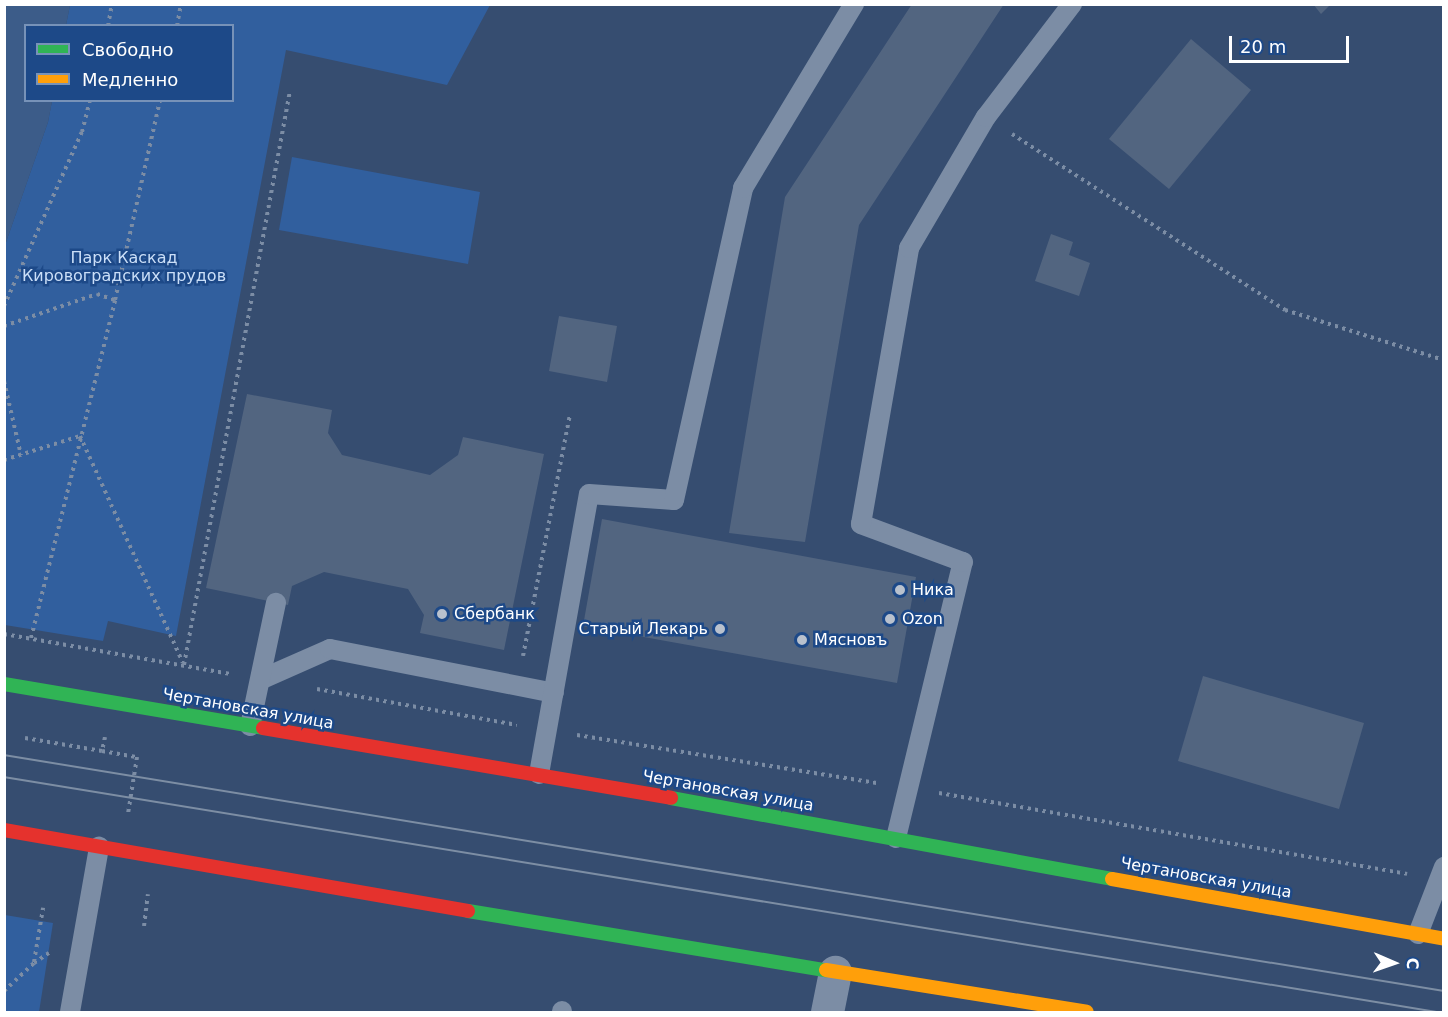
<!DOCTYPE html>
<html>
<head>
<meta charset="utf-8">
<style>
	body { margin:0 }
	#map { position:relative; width:1448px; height:1017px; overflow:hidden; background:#364d70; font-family:"DejaVu Sans",sans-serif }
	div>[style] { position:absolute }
	.green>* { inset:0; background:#315f9e }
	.water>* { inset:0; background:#3c5c89 }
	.building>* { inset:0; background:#526580 }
	.path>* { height:4px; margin-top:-2px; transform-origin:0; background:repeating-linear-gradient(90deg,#7c8da5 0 3px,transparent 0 7.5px) }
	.lane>* { height:20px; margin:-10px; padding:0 10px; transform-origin:10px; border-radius:10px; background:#7c8da5 }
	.street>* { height:33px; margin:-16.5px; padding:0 16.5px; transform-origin:16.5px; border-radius:16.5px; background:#7c8da5 }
	.fast>* { height:14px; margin:-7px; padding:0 7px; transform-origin:7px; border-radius:7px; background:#30b455 }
	.slow>* { height:14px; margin:-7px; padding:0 7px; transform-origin:7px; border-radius:7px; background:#ff9f0a }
	.jam>* { height:14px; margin:-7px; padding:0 7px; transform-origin:7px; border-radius:7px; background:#e5322d }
	.tram>* { height:1.5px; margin:-0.75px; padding:0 0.75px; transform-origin:0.75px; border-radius:0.75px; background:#7d8ea4 }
	.dots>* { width:16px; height:16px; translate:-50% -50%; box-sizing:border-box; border:3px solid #1d4988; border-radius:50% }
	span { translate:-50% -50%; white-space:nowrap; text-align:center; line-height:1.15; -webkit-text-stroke:5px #1d4988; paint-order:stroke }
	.park-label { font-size:16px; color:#cbdff8 }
	.poi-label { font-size:16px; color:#fff }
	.left { translate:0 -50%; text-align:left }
	.right { translate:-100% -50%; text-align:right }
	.street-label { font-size:16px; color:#fff }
	.frame { position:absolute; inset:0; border:6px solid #fff; pointer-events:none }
	.legend { position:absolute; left:24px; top:24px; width:210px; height:78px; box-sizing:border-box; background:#1d4988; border:2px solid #7792b8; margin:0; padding:8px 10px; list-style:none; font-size:18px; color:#fff }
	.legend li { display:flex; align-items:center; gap:12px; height:30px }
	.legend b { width:30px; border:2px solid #7792b8 }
	.north { position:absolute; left:1364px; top:933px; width:60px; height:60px; -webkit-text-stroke:4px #1d4988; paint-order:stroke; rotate:92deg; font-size:16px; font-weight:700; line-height:24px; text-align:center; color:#fff }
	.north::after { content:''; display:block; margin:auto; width:21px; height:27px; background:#fff; clip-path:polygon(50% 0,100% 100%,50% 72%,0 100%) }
	.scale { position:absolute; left:1229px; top:36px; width:120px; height:27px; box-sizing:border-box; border:3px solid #fff; border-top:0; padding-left:8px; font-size:18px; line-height:21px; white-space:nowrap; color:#fff; -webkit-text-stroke:4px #1d4988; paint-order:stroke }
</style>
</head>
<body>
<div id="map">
	<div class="green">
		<i style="clip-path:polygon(70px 5px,490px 5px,447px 85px,286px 50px,176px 636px,108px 621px,103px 641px,5px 625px,5px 245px,48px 122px,52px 101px,232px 100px,232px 26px,66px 25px)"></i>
		<i style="clip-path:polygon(292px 157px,480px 192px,468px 264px,279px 230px)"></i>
		<i style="clip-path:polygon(5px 915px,53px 923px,39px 1012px,5px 1012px)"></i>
	</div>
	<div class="water">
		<i style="clip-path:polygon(5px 4px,70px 5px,66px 25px,26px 26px,26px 100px,52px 101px,48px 122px,5px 245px)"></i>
	</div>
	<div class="building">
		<i style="clip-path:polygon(912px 4px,1004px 4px,859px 225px,805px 542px,729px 533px,785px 197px)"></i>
		<i style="clip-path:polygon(1313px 4px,1331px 4px,1321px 14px)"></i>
		<i style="clip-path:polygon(1191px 39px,1251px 90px,1169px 189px,1109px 139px)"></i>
		<i style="clip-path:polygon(1051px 234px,1073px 242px,1069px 255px,1090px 263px,1079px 296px,1035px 281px)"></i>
		<i style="clip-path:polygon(559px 316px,617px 326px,607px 382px,549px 371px)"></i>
		<i style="clip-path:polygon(247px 394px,332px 410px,328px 433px,342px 455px,430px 475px,458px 455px,463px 437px,544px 454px,504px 650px,420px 633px,424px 615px,408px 589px,324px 572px,292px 586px,288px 605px,206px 588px)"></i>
		<i style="clip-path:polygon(602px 519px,916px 577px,897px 683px,583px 626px)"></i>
		<i style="clip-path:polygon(1203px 676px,1364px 723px,1339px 809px,1178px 761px)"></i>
	</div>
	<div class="path">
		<i style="left:108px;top:26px;width:22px;rotate:-80deg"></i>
		<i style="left:177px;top:26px;width:22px;rotate:-80deg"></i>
		<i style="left:1012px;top:134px;width:325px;rotate:32.8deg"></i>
		<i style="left:1285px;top:310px;width:167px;rotate:17.5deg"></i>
		<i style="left:4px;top:306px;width:191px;rotate:-65.9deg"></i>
		<i style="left:82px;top:132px;width:33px;rotate:-76deg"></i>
		<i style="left:4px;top:326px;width:98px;rotate:-19deg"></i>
		<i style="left:97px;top:294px;width:18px;rotate:19deg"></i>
		<i style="left:4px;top:381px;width:76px;rotate:77.1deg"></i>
		<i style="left:4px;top:460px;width:80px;rotate:-17.5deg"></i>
		<i style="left:80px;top:436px;width:249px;rotate:65.6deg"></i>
		<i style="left:4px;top:634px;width:230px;rotate:10deg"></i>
		<i style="left:31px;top:638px;width:348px;rotate:-76deg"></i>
		<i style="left:115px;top:300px;width:205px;rotate:-77.3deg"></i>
		<i style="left:523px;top:656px;width:246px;rotate:-79deg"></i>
		<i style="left:184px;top:665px;width:584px;rotate:-79.54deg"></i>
		<i style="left:317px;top:689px;width:203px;rotate:10.2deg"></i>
		<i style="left:577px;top:735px;width:305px;rotate:9.1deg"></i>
		<i style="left:105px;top:737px;width:14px;rotate:102deg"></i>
		<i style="left:102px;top:751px;width:36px;rotate:10deg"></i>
		<i style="left:137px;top:757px;width:58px;rotate:99deg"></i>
		<i style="left:25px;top:738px;width:78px;rotate:9.6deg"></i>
		<i style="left:939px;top:793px;width:475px;rotate:9.8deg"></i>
		<i style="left:144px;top:926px;width:32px;rotate:-83deg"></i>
		<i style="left:34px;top:962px;width:55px;rotate:-80.5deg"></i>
		<i style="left:4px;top:991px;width:41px;rotate:-43deg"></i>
		<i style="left:34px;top:963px;width:18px;rotate:-34deg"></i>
	</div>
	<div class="lane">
		<i style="left:262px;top:679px;width:74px;rotate:-23.8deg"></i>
		<i style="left:330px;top:649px;width:228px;rotate:11.1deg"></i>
		<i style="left:250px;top:726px;width:126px;rotate:-78.1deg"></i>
		<i style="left:539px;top:774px;width:284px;rotate:-79.9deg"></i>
		<i style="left:589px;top:494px;width:85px;rotate:4deg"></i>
		<i style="left:674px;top:500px;width:320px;rotate:-77.5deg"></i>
		<i style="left:743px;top:188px;width:215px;rotate:-58.9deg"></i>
		<i style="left:896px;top:838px;width:284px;rotate:-76.4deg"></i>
		<i style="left:963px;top:562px;width:109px;rotate:-159.6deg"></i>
		<i style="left:861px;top:524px;width:280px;rotate:-80.1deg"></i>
		<i style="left:909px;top:248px;width:152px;rotate:-59.6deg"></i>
		<i style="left:986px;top:117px;width:142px;rotate:-52.7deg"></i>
		<i style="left:1418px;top:934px;width:72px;rotate:-68.8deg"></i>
		<i style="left:70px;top:1012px;width:168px;rotate:-80deg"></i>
		<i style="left:562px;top:1012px;width:1px;rotate:-90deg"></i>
	</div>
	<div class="street">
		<i style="left:827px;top:1012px;width:41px;rotate:-78.7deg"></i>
	</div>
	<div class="fast">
		<i style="left:4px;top:684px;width:263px;rotate:9.6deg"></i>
		<i style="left:671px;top:798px;width:448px;rotate:10.4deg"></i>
		<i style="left:468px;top:911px;width:363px;rotate:9.4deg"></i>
	</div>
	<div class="slow">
		<i style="left:1112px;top:879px;width:337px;rotate:10.2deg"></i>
		<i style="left:826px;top:970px;width:264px;rotate:9.1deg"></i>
	</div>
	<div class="jam">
		<i style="left:263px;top:728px;width:414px;rotate:9.7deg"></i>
		<i style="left:4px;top:830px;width:471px;rotate:9.9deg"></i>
	</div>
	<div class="tram">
		<i style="left:4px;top:755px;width:1459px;rotate:9.31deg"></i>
		<i style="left:4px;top:777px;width:1453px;rotate:9.31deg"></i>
	</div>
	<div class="dots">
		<i style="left:900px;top:590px;background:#b9c1cd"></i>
		<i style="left:442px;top:614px;background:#b9c1cd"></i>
		<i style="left:890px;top:619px;background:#b9c1cd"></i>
		<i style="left:720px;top:629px;background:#b9c1cd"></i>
		<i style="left:802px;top:640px;background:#b9c1cd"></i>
	</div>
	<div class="park-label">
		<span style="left:124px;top:267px">Парк Каскад<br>Кировоградских прудов</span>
	</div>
	<div class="poi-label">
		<span class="left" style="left:912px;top:590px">Ника</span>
		<span class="left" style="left:454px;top:614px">Сбербанк</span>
		<span class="left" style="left:902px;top:619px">Ozon</span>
		<span class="right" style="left:708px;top:629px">Старый Лекарь</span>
		<span class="left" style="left:814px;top:640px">Мясновъ</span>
	</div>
	<div class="street-label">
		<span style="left:248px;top:709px;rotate:10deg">Чертановская улица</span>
		<span style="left:728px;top:791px;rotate:10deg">Чертановская улица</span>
		<span style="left:1206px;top:878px;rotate:10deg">Чертановская улица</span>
	</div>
	<div class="frame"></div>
	<ul class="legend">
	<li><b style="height:8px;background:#30b455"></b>Свободно</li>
	<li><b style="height:8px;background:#ff9f0a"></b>Медленно</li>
	</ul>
	<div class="north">С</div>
	<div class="scale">20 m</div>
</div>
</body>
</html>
